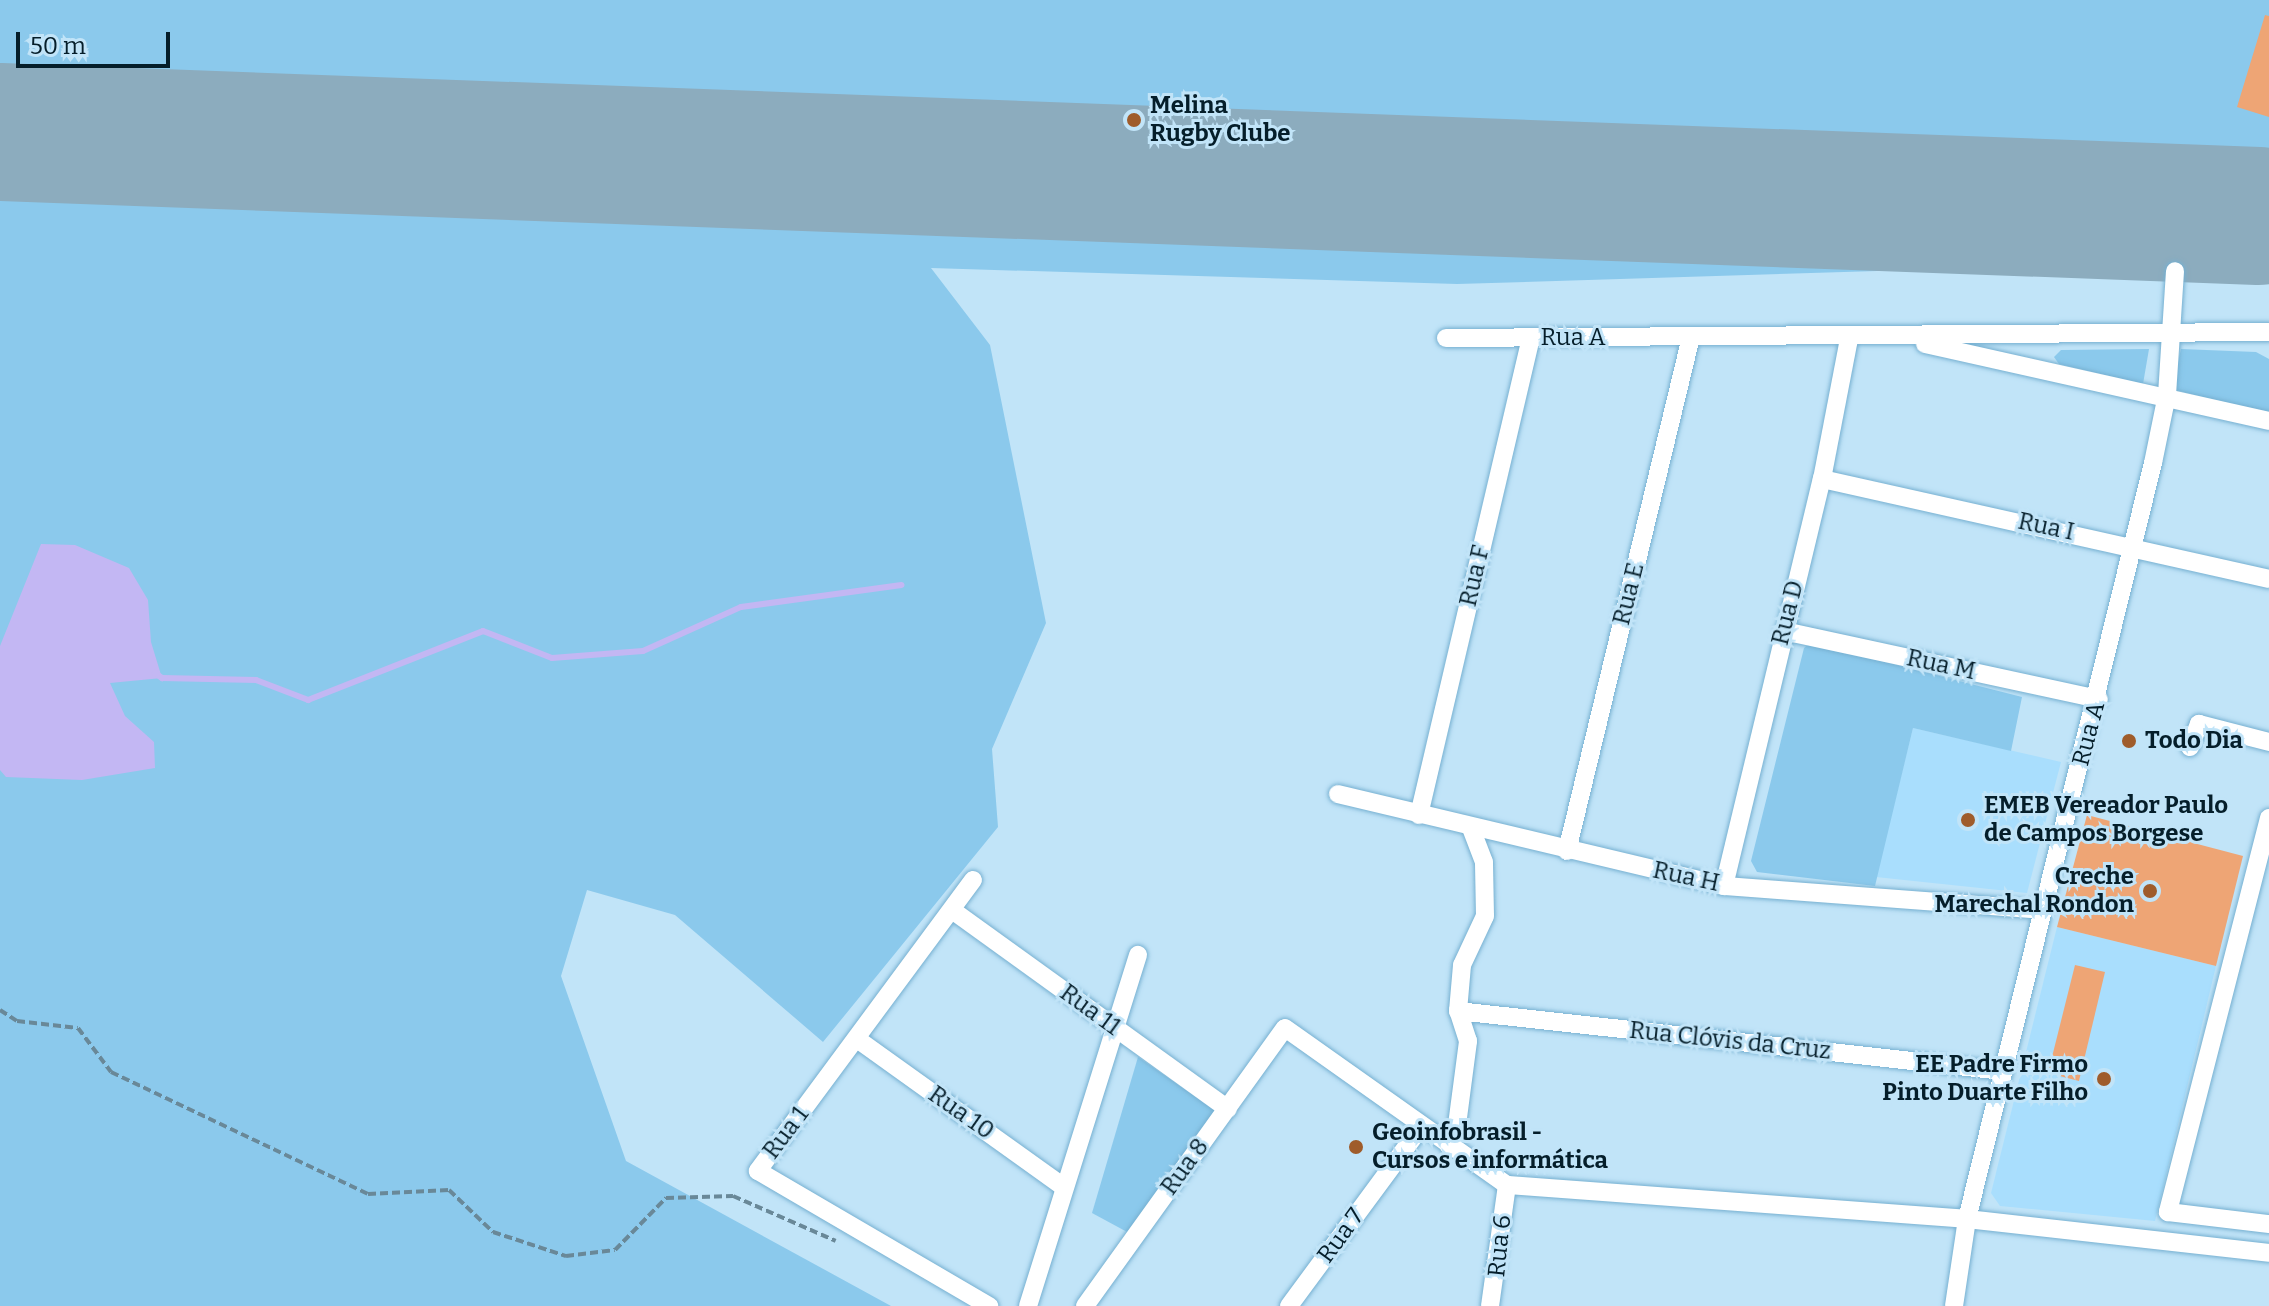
<!DOCTYPE html>
<html>
<head>
<meta charset="utf-8">
<style>
	body { margin:0 }
	#map { position:relative; width:2269px; height:1306px; overflow:hidden; background:#c1e4f8; font-family:Bitter,serif }
	div>[style] { position:absolute }
	.built>* { inset:0; background:#a9defd }
	.green>* { inset:0; background:#8bc9ec }
	.water>* { inset:0; background:#c3b7f3 }
	.stream>* { height:6px; margin:-3px; padding:0 3px; transform-origin:3px; border-radius:3px; background:#c3b7f3 }
	.runway>* { height:138px; margin:-69px; padding:0 69px; transform-origin:69px; border-radius:69px; background:#8cacbe }
	.building>* { inset:0; background:#eea575 }
	.path>* { height:4px; margin-top:-2px; transform-origin:0; background:repeating-linear-gradient(90deg,#698898 0 8px,transparent 0 12px) }
	.roads { filter:drop-shadow(0 0 2px #76b0d1) drop-shadow(0 0 2px #76b0d1) }
	.minor>* { height:18px; margin:-9px; padding:0 9px; transform-origin:9px; border-radius:9px; background:#fff }
	.dots>* { width:22px; height:22px; translate:-50% -50%; box-sizing:border-box; border:4px solid #c1e4f8; border-radius:50% }
	span { translate:-50% -50%; white-space:nowrap; text-align:center; line-height:1.15; -webkit-text-stroke:6px #c1e4f8; paint-order:stroke }
	.poi-label { font-size:24px; color:#051e2a; font-weight:700 }
	.left { translate:0 -50%; text-align:left }
	.right { translate:-100% -50%; text-align:right }
	.street-label { font-size:24px; color:#051e2a }
	.scale { position:absolute; left:16px; top:32px; width:154px; height:36px; box-sizing:border-box; border:4px solid #051e2a; border-top:0; padding-left:10px; font-size:24px; line-height:28px; white-space:nowrap; color:#051e2a; -webkit-text-stroke:6px #c1e4f8; paint-order:stroke }
</style>
</head>
<body>
<div id="map">
	<div class="built">
		<i style="clip-path:polygon(1913px 728px,2061px 762px,2027px 893px,1876px 877px)"></i>
		<i style="clip-path:polygon(2057px 927px,2216px 966px,2155px 1221px,2000px 1206px,1991px 1193px)"></i>
	</div>
	<div class="green">
		<i style="clip-path:polygon(0 0,2269px 0,2269px 259px,1457px 284px,931px 268px,990px 345px,1046px 623px,992px 749px,998px 827px,823px 1042px,675px 915px,587px 890px,561px 976px,626px 1161px,891px 1306px,0 1306px)"></i>
		<i style="clip-path:polygon(2149px 349px,2143px 384px,2059px 364px,2054px 357px,2061px 350px)"></i>
		<i style="clip-path:polygon(2181px 349px,2256px 352px,2269px 359px,2269px 414px,2172px 389px)"></i>
		<i style="clip-path:polygon(1810px 643px,2022px 697px,2011px 751px,1913px 728px,1875px 886px,1757px 872px,1751px 861px,1804px 648px)"></i>
		<i style="clip-path:polygon(1138px 1057px,1216px 1111px,1129px 1233px,1092px 1213px)"></i>
	</div>
	<div class="water">
		<i style="clip-path:polygon(41px 544px,75px 545px,129px 568px,148px 600px,151px 642px,162px 678px,110px 683px,125px 716px,154px 742px,155px 768px,82px 780px,6px 777px,0 770px,0 646px)"></i>
	</div>
	<div class="stream">
		<i style="left:155px;top:673px;width:9px;rotate:36deg"></i>
		<i style="left:162px;top:678px;width:94px;rotate:1.2deg"></i>
		<i style="left:256px;top:680px;width:56px;rotate:21deg"></i>
		<i style="left:308px;top:700px;width:188px;rotate:-21.5deg"></i>
		<i style="left:483px;top:631px;width:74px;rotate:21.4deg"></i>
		<i style="left:552px;top:658px;width:91px;rotate:-4.4deg"></i>
		<i style="left:643px;top:651px;width:107px;rotate:-24.2deg"></i>
		<i style="left:741px;top:607px;width:162px;rotate:-7.8deg"></i>
	</div>
	<div class="runway">
		<i style="left:0;top:132px;width:2260px;rotate:2.13deg"></i>
	</div>
	<div class="building">
		<i style="clip-path:polygon(2265px 15px,2269px 16px,2269px 117px,2237px 107px)"></i>
		<i style="clip-path:polygon(2087px 815px,2243px 856px,2216px 966px,2057px 927px)"></i>
		<i style="clip-path:polygon(2075px 965px,2105px 972px,2079px 1081px,2048px 1073px)"></i>
	</div>
	<div class="path">
		<i style="left:0;top:1010px;width:20px;rotate:33deg"></i>
		<i style="left:17px;top:1021px;width:61px;rotate:6.5deg"></i>
		<i style="left:78px;top:1028px;width:55px;rotate:53.1deg"></i>
		<i style="left:111px;top:1072px;width:284px;rotate:25.4deg"></i>
		<i style="left:368px;top:1194px;width:81px;rotate:-2.8deg"></i>
		<i style="left:449px;top:1190px;width:61px;rotate:43.7deg"></i>
		<i style="left:493px;top:1232px;width:77px;rotate:18.2deg"></i>
		<i style="left:566px;top:1256px;width:49px;rotate:-7deg"></i>
		<i style="left:615px;top:1250px;width:73px;rotate:-45.6deg"></i>
		<i style="left:666px;top:1198px;width:67px;rotate:-1.7deg"></i>
		<i style="left:733px;top:1196px;width:112px;rotate:23.6deg"></i>
	</div>
	<div class="roads">
		<div class="minor">
			<i style="left:1446px;top:338px;width:823px;rotate:-0.42deg"></i>
			<i style="left:1925px;top:344px;width:353px;rotate:12.6deg"></i>
			<i style="left:1822px;top:479px;width:458px;rotate:12.6deg"></i>
			<i style="left:1784px;top:631px;width:322px;rotate:12.2deg"></i>
			<i style="left:2190px;top:747px;width:25px;rotate:-69deg"></i>
			<i style="left:2199px;top:724px;width:72px;rotate:14.4deg"></i>
			<i style="left:1338px;top:794px;width:397px;rotate:13.4deg"></i>
			<i style="left:1724px;top:886px;width:319px;rotate:4.3deg"></i>
			<i style="left:1419px;top:815px;width:490px;rotate:-76.8deg"></i>
			<i style="left:2269px;top:818px;width:407px;rotate:104.4deg"></i>
			<i style="left:2168px;top:1212px;width:102px;rotate:6.8deg"></i>
			<i style="left:1567px;top:851px;width:529px;rotate:-76.44deg"></i>
			<i style="left:973px;top:880px;width:362px;rotate:126.5deg"></i>
			<i style="left:758px;top:1171px;width:268px;rotate:30.3deg"></i>
			<i style="left:1724px;top:886px;width:419px;rotate:-76.5deg"></i>
			<i style="left:1822px;top:479px;width:143px;rotate:-79.1deg"></i>
			<i style="left:952px;top:910px;width:340px;rotate:35.8deg"></i>
			<i style="left:1458px;top:1011px;width:548px;rotate:6.28deg"></i>
			<i style="left:857px;top:1039px;width:254px;rotate:35.6deg"></i>
			<i style="left:1449px;top:1146px;width:22px;rotate:-69deg"></i>
			<i style="left:1457px;top:1125px;width:85px;rotate:-82.5deg"></i>
			<i style="left:1468px;top:1041px;width:32px;rotate:-108deg"></i>
			<i style="left:1458px;top:1011px;width:46px;rotate:-85deg"></i>
			<i style="left:1462px;top:965px;width:54px;rotate:-64.9deg"></i>
			<i style="left:1485px;top:916px;width:54px;rotate:-91.1deg"></i>
			<i style="left:1484px;top:862px;width:36px;rotate:-111deg"></i>
			<i style="left:1028px;top:1306px;width:368px;rotate:-72.6deg"></i>
			<i style="left:1085px;top:1306px;width:342px;rotate:-54.3deg"></i>
			<i style="left:1285px;top:1028px;width:272px;rotate:35.3deg"></i>
			<i style="left:1507px;top:1185px;width:461px;rotate:4.2deg"></i>
			<i style="left:1967px;top:1219px;width:304px;rotate:6.4deg"></i>
			<i style="left:1289px;top:1306px;width:222px;rotate:-53.6deg"></i>
			<i style="left:1490px;top:1306px;width:122px;rotate:-82deg"></i>
			<i style="left:1954px;top:1306px;width:88px;rotate:-81.5deg"></i>
			<i style="left:1967px;top:1219px;width:779px;rotate:-76.18deg"></i>
			<i style="left:2153px;top:463px;width:69px;rotate:-78.4deg"></i>
			<i style="left:2167px;top:395px;width:124px;rotate:-86.3deg"></i>
		</div>
	</div>
	<div class="dots">
		<i style="left:1134px;top:120px;background:#9f5c2b"></i>
		<i style="left:2129px;top:741px;background:#9f5c2b"></i>
		<i style="left:1968px;top:820px;background:#9f5c2b"></i>
		<i style="left:2150px;top:891px;background:#9f5c2b"></i>
		<i style="left:2104px;top:1079px;background:#9f5c2b"></i>
		<i style="left:1356px;top:1147px;background:#9f5c2b"></i>
	</div>
	<div class="poi-label">
		<span class="left" style="left:1150px;top:120px">Melina<br>Rugby Clube</span>
		<span class="left" style="left:2145px;top:741px">Todo Dia</span>
		<span class="left" style="left:1984px;top:820px">EMEB Vereador Paulo<br>de Campos Borgese</span>
		<span class="right" style="left:2134px;top:891px">Creche<br>Marechal Rondon</span>
		<span class="right" style="left:2088px;top:1079px">EE Padre Firmo<br>Pinto Duarte Filho</span>
		<span class="left" style="left:1372px;top:1147px">Geoinfobrasil -<br>Cursos e informática</span>
	</div>
	<div class="street-label">
		<span style="left:1573px;top:338px">Rua A</span>
		<span style="left:2046px;top:527px;rotate:12deg">Rua I</span>
		<span style="left:1475px;top:576px;rotate:-77deg">Rua F</span>
		<span style="left:1629px;top:594px;rotate:-76deg">Rua E</span>
		<span style="left:1788px;top:613px;rotate:-76deg">Rua D</span>
		<span style="left:1941px;top:665px;rotate:12deg">Rua M</span>
		<span style="left:2089px;top:734px;rotate:-75deg">Rua A</span>
		<span style="left:1686px;top:877px;rotate:12deg">Rua H</span>
		<span style="left:1090px;top:1010px;rotate:36deg">Rua 11</span>
		<span style="left:1730px;top:1041px;rotate:6deg">Rua Clóvis da Cruz</span>
		<span style="left:961px;top:1113px;rotate:35deg">Rua 10</span>
		<span style="left:786px;top:1133px;rotate:-53deg">Rua 1</span>
		<span style="left:1185px;top:1167px;rotate:-54deg">Rua 8</span>
		<span style="left:1341px;top:1236px;rotate:-54deg">Rua 7</span>
		<span style="left:1500px;top:1246px;rotate:-84deg">Rua 6</span>
	</div>
	<div class="scale">50 m</div>
</div>
</body>
</html>
